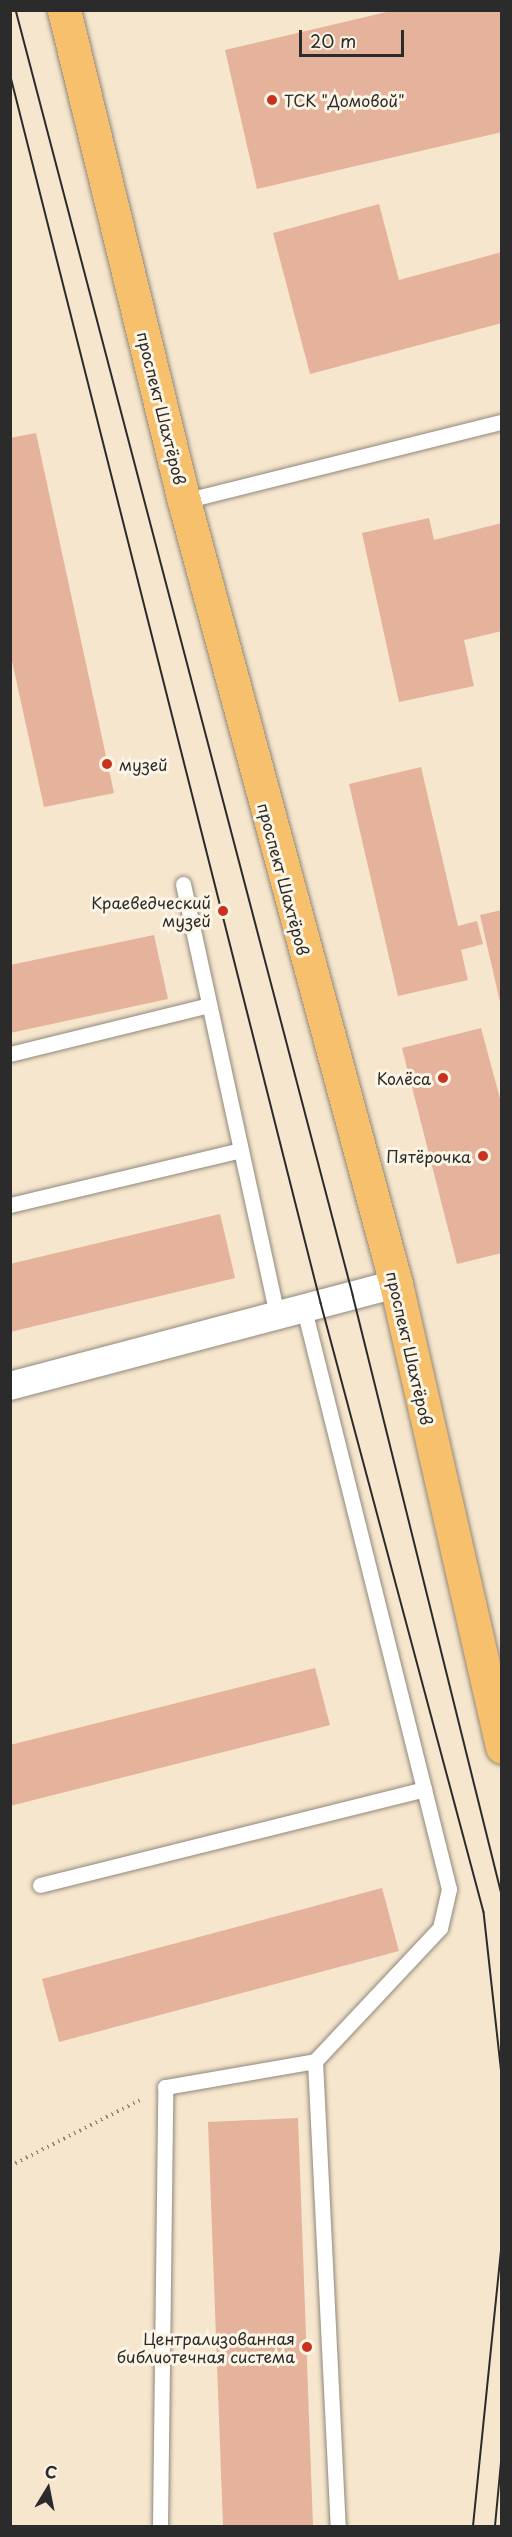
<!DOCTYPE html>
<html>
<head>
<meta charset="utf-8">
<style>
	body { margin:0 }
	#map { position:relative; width:512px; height:2537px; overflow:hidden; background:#f6e6cd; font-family:"Playpen Sans",sans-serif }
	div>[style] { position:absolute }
	.building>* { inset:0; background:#e5b29b }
	.path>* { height:4px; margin-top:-2px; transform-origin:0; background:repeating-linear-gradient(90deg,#90887c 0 1.5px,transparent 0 6px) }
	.roads { filter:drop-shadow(0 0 2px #90887c) drop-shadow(0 0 2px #90887c) }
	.service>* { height:15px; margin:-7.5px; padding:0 7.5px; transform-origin:7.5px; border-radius:7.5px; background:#fff }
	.minor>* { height:28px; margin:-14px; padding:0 14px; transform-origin:14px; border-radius:14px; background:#fff }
	.primary>* { height:33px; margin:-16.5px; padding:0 16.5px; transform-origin:16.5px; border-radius:16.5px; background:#f7c06c }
	.tram>* { height:1.5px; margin:-0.75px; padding:0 0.75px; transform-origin:0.75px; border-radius:0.75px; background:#2b2b2b }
	.dots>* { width:16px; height:16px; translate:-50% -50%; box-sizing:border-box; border:3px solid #fcf5e5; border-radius:50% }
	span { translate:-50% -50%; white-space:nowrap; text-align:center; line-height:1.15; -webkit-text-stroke:6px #fcf5e5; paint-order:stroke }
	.poi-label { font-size:16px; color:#2b2b2b }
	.left { translate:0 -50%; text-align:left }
	.right { translate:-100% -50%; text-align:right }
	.street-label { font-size:16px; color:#2b2b2b }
	.frame { position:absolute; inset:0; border:12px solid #2b2b2b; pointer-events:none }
	.north { position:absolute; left:18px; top:2459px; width:60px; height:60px; -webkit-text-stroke:4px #fcf5e5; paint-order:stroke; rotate:10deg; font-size:16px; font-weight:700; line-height:24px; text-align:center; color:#2b2b2b }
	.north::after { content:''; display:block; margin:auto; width:21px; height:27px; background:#2b2b2b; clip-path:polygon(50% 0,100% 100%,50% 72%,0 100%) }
	.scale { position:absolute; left:299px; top:30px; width:105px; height:27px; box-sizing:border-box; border:3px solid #2b2b2b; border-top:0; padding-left:8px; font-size:18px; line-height:21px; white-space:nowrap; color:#2b2b2b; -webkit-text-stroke:4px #fcf5e5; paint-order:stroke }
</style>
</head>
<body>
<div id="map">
	<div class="building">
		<i style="clip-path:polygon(395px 10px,502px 10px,502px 132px,257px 189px,225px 50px)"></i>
		<i style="clip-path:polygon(379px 204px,399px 280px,502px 252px,502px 323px,310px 374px,273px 233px)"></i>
		<i style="clip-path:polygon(36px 433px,114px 793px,44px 807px,10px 652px,10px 438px)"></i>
		<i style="clip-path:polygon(429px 518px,434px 540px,502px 523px,502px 631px,464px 640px,474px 686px,399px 702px,362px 533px)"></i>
		<i style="clip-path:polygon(421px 767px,458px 926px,477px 921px,483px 944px,461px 950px,468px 980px,398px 996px,349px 784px)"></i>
		<i style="clip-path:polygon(502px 910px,502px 1006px,501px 1006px,480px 915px)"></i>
		<i style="clip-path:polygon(154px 935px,168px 999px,10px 1033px,10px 965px)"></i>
		<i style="clip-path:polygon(481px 1028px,502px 1106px,502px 1253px,457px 1264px,402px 1048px)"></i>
		<i style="clip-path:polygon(220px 1214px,235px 1278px,10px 1332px,10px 1264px)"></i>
		<i style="clip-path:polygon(315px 1668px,330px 1725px,10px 1806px,10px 1745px)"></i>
		<i style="clip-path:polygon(382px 1888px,399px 1951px,59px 2042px,42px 1979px)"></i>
		<i style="clip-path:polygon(298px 2118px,313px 2526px,223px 2526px,208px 2122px)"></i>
	</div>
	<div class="path">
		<i style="left:10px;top:2166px;width:146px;rotate:-26.9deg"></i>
	</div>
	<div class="roads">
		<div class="service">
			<i style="left:184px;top:501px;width:328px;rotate:-14deg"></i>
			<i style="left:183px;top:884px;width:441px;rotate:77.7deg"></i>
			<i style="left:10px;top:1054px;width:205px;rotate:-13.8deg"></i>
			<i style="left:10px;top:1205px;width:237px;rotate:-13.4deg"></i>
			<i style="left:40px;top:1885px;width:396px;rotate:-14deg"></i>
			<i style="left:315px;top:2061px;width:466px;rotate:87.2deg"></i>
			<i style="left:160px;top:2526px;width:439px;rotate:-89.3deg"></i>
			<i style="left:165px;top:2087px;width:152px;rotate:-9.8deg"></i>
			<i style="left:315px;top:2061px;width:183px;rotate:-46.8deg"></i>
			<i style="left:440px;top:1928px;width:40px;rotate:-77deg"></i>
			<i style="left:449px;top:1889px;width:598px;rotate:-104.04deg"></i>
		</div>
		<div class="minor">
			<i style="left:10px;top:1386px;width:399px;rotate:-14.8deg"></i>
		</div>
		<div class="primary">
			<i style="left:64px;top:10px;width:505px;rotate:76.27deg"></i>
			<i style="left:184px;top:501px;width:811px;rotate:74.85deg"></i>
			<i style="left:396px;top:1284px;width:475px;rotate:77.1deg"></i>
		</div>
	</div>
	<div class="tram">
		<i style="left:16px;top:10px;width:1328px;rotate:75.3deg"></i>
		<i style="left:353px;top:1295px;width:618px;rotate:76.05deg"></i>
		<i style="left:10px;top:73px;width:1269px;rotate:75.81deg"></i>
		<i style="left:321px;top:1303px;width:630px;rotate:75.02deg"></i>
		<i style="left:484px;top:1912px;width:165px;rotate:83.7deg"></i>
		<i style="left:473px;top:2526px;width:287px;rotate:-84.2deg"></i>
		<i style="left:495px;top:2526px;width:74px;rotate:-84.6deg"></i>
	</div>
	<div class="dots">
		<i style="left:272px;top:100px;background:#c8321e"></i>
		<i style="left:107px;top:764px;background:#c8321e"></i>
		<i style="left:223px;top:911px;background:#c8321e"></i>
		<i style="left:443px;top:1078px;background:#c8321e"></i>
		<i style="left:483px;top:1156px;background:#c8321e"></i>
		<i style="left:307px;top:2347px;background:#c8321e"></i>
	</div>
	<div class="poi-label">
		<span class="left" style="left:284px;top:100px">ТСК "Домовой"</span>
		<span class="left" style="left:119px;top:764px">музей</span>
		<span class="right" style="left:211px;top:911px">Краеведческий<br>музей</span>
		<span class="right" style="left:431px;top:1078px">Колёса</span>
		<span class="right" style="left:471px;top:1156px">Пятёрочка</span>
		<span class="right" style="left:295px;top:2347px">Централизованная<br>библиотечная система</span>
	</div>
	<div class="street-label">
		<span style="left:162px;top:408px;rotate:76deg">проспект Шахтёров</span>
		<span style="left:284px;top:879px;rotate:75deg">проспект Шахтёров</span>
		<span style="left:410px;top:1348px;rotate:77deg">проспект Шахтёров</span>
	</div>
	<div class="frame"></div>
	<div class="north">С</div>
	<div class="scale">20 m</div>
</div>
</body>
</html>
